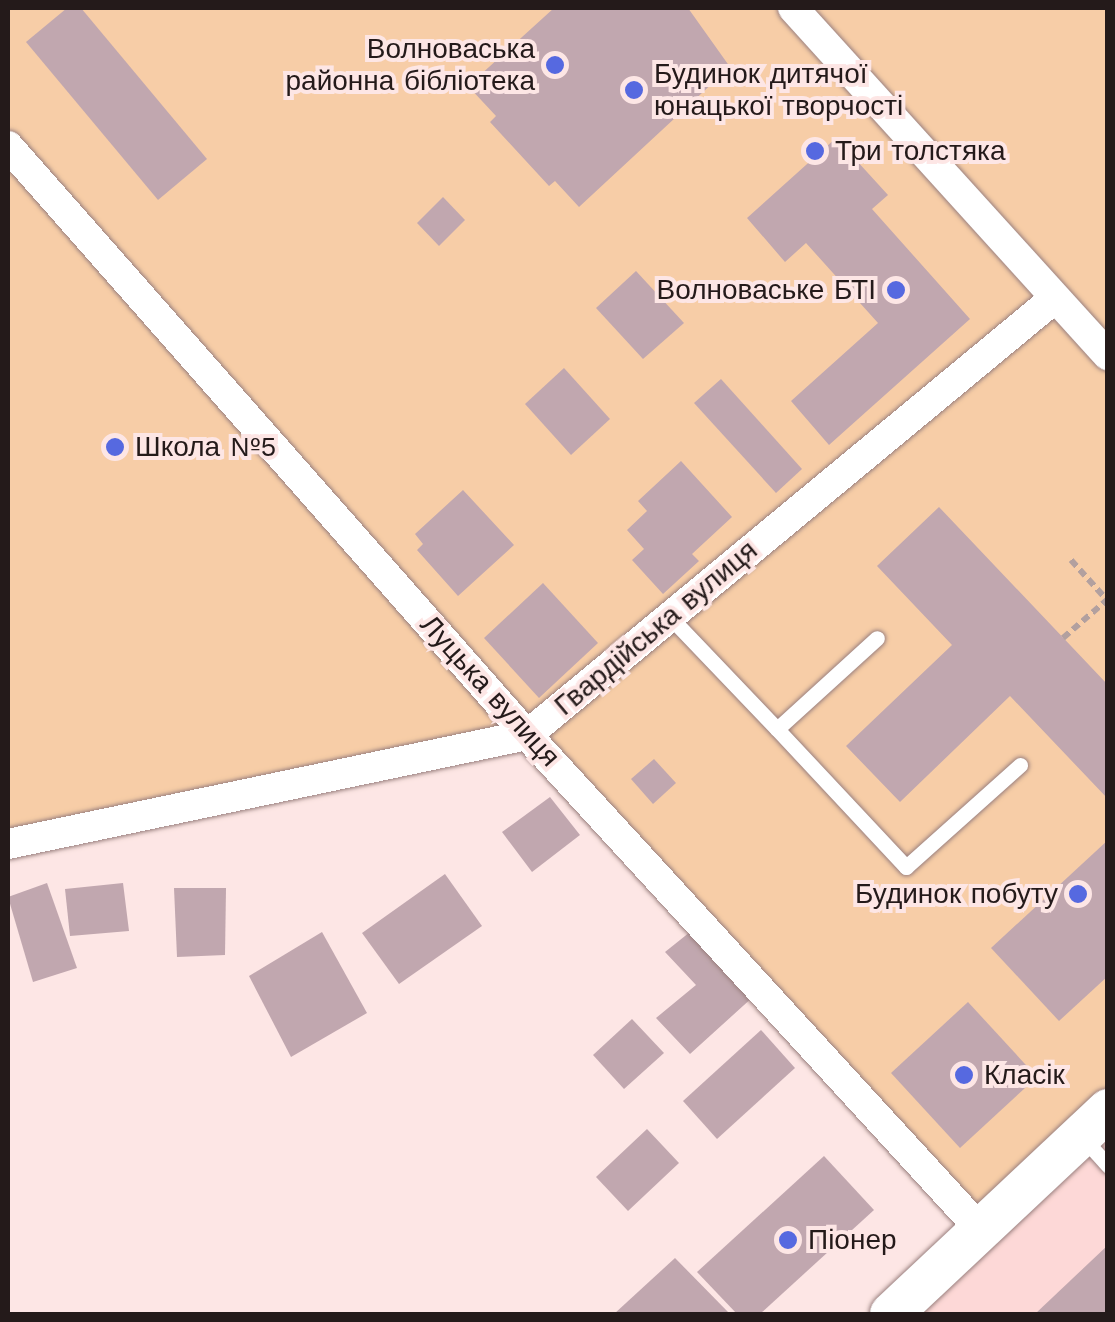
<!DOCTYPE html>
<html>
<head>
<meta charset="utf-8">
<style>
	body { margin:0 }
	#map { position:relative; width:1115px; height:1322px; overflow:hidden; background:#fde6e5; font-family:"Work Sans",sans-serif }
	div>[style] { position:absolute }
	.built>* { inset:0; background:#fdd8d7 }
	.green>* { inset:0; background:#f7cda7 }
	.building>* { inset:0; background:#c1a7af }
	.path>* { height:6px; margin-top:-3px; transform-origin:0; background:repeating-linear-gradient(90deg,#b2a09f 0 8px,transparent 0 13px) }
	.roads { filter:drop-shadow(0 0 2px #9a807f) drop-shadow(0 0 2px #9a807f) }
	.service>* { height:15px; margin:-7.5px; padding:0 7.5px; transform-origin:7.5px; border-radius:7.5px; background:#fff }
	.minor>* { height:30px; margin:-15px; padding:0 15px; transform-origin:15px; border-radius:15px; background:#fff }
	.secondary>* { height:42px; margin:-21px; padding:0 21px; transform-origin:21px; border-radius:21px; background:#fff }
	.dots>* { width:28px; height:28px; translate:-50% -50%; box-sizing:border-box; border:5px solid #fde6e5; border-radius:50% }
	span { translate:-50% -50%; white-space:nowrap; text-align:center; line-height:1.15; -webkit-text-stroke:8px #fde6e5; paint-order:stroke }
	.poi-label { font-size:28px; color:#241a1a }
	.right { translate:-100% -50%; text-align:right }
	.left { translate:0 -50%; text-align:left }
	.street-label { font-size:28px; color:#241a1a }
	.frame { position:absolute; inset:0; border:10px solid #241a1a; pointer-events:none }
</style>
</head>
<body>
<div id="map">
	<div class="built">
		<i style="clip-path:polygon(1107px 1131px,1107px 1314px,913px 1314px)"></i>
	</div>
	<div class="green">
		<i style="clip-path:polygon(8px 8px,1107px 8px,1107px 1089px,971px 1218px,527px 735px,8px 844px)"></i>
	</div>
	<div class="building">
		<i style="clip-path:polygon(67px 8px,81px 8px,207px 159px,158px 200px,26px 42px)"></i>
		<i style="clip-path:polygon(554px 8px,688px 8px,730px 67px,579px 207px,555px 181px,549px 186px,490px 122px,496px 116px,468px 86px)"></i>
		<i style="clip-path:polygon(836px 138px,888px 195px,872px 209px,970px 319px,829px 445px,791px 401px,878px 323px,806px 243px,785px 262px,747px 218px)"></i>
		<i style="clip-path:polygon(443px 197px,465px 220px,439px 246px,417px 223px)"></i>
		<i style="clip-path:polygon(636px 271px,684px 323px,643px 359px,596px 308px)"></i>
		<i style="clip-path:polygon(564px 368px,610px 419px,571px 455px,525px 404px)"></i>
		<i style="clip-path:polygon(721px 379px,802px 469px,776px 493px,694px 403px)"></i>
		<i style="clip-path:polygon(681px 461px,732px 517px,692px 554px,699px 561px,663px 594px,632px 560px,644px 549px,627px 530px,647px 511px,638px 501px)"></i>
		<i style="clip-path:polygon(463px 490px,514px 545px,458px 596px,417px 550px,423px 544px,415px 534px)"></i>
		<i style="clip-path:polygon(939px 507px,1108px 685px,1108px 799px,1010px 696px,900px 802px,846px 746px,952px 645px,877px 566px)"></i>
		<i style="clip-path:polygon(543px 583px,598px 643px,539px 698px,484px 638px)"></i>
		<i style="clip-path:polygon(654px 759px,676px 783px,653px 804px,631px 779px)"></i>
		<i style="clip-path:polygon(550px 797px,580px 835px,532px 872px,502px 832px)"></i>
		<i style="clip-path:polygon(1108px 840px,1108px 976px,1059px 1021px,991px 948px)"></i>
		<i style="clip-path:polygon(445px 874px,482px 926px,399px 984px,362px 933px)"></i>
		<i style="clip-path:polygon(47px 883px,77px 968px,33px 982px,8px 897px)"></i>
		<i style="clip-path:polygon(123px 883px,129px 931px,70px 936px,65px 889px)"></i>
		<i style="clip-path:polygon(174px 888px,226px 888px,225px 955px,177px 957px)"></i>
		<i style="clip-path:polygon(695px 928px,754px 996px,690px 1054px,656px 1018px,696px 985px,665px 952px)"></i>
		<i style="clip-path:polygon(322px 932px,367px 1013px,291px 1057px,249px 976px)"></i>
		<i style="clip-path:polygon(968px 1002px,1037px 1077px,960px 1148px,891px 1073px)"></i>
		<i style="clip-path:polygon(632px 1019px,664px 1053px,624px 1089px,593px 1055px)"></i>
		<i style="clip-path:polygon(761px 1030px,795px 1068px,717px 1139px,683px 1101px)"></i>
		<i style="clip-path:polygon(647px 1129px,679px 1163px,628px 1211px,596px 1177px)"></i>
		<i style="clip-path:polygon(824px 1156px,874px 1210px,760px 1314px,737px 1314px,697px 1272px)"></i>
		<i style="clip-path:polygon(1108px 1245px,1108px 1314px,1035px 1314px)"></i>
		<i style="clip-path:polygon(675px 1258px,730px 1314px,614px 1314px)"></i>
	</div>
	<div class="path">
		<i style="left:1071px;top:560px;width:54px;rotate:48deg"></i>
		<i style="left:1063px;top:638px;width:60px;rotate:-40.9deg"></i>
	</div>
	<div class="roads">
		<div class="service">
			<i style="left:670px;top:617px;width:155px;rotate:46.3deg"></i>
			<i style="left:777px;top:729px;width:135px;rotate:-42.3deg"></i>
			<i style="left:777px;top:729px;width:189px;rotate:46.9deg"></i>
			<i style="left:906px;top:867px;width:153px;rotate:-41.8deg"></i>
			<i style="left:1084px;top:1139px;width:36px;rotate:48deg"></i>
		</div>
		<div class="minor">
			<i style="left:793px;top:8px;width:469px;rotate:47.8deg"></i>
			<i style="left:8px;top:146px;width:785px;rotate:48.61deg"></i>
			<i style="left:527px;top:735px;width:670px;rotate:47.48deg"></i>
			<i style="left:8px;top:844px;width:530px;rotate:-11.86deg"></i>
			<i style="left:527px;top:735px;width:685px;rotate:-39.61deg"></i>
		</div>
		<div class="secondary">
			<i style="left:891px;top:1314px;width:298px;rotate:-43.2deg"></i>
		</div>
	</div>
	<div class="dots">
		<i style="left:555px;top:65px;background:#5669e0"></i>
		<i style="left:634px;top:90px;background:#5669e0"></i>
		<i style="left:815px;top:151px;background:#5669e0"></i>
		<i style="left:896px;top:290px;background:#5669e0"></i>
		<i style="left:115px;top:447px;background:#5669e0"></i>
		<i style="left:1078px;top:894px;background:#5669e0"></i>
		<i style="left:964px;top:1075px;background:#5669e0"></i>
		<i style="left:788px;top:1240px;background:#5669e0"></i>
	</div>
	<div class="poi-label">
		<span class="right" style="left:535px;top:65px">Волноваська<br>районна бібліотека</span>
		<span class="left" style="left:654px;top:90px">Будинок дитячої<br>юнацької творчості</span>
		<span class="left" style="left:835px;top:151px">Три толстяка</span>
		<span class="right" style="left:876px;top:290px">Волноваське БТІ</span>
		<span class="left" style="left:135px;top:447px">Школа №5</span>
		<span class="right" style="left:1058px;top:894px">Будинок побуту</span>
		<span class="left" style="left:984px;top:1075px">Класік</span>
		<span class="left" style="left:808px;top:1240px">Піонер</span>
	</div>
	<div class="street-label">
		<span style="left:656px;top:628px;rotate:-40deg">Гвардійська вулиця</span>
		<span style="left:490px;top:691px;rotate:48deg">Луцька вулиця</span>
	</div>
	<div class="frame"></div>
</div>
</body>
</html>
